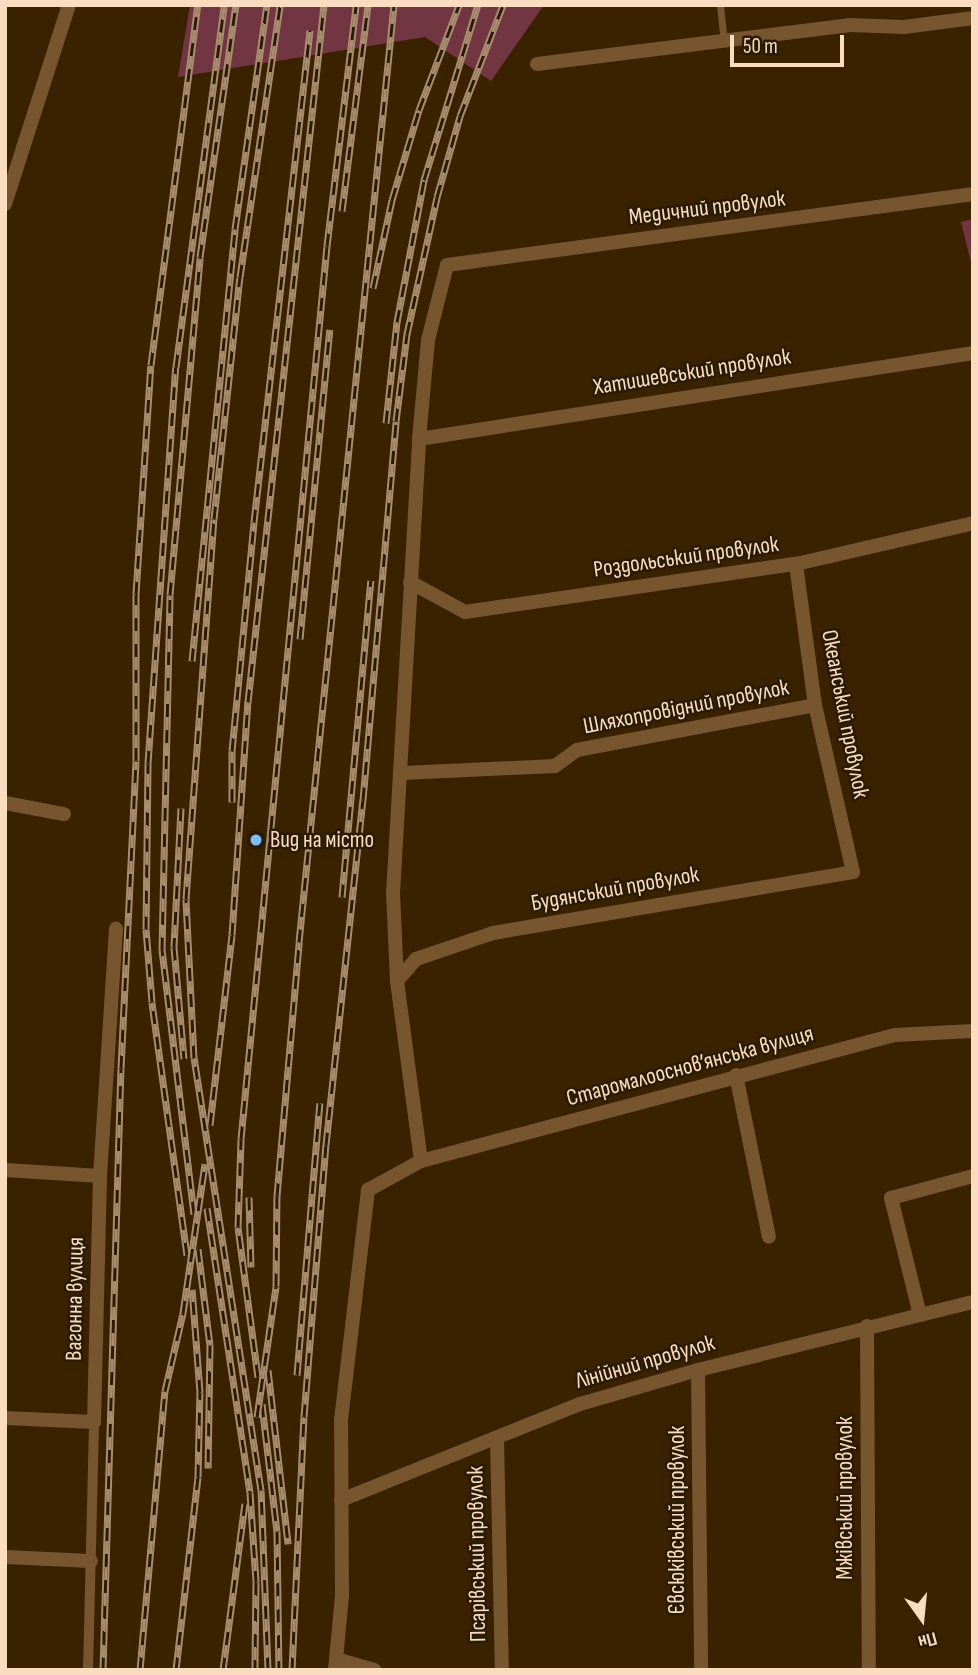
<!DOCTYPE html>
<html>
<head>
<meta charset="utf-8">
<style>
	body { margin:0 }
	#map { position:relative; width:978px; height:1675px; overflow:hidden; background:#3a2100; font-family:"Sofia Sans Condensed",sans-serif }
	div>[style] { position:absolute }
	.green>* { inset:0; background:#723542 }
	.service>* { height:7px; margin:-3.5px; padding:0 3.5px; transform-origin:3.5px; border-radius:3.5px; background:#76552f }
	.pedestrian>* { height:10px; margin:-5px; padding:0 5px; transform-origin:5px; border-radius:5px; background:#76552f }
	.minor>* { height:14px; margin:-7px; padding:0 7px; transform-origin:7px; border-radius:7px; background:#76552f }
	.rail>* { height:7px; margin-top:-3.5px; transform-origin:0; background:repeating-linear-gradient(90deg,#2a1a07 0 13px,#a88c6e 0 26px); box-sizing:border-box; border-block:2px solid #a88c6e }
	.dots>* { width:19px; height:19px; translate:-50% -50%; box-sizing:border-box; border:4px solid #2a1a07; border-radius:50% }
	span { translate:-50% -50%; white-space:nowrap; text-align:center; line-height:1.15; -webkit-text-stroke:5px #2a1a07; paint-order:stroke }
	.street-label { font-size:23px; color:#faddc0 }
	.poi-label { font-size:23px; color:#faddc0 }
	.left { translate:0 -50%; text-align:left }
	.frame { position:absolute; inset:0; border:7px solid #faddc0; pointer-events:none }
	.north { position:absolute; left:887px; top:1584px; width:70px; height:70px; -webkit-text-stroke:5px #2a1a07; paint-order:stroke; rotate:165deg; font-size:19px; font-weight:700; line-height:28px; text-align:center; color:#faddc0 }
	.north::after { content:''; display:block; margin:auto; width:24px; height:32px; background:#faddc0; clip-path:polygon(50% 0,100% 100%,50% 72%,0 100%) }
	.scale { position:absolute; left:730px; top:35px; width:114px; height:32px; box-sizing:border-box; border:4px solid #faddc0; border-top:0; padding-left:9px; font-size:21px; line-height:24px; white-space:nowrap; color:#faddc0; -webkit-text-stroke:5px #2a1a07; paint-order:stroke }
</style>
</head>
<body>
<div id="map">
	<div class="green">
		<i style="clip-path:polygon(190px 5px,544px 5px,491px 81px,425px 37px,178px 77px)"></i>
		<i style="clip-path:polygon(973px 219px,973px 271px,961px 222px)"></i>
	</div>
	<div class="service">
		<i style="left:720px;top:5px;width:36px;rotate:84deg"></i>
	</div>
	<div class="pedestrian">
		<i style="left:88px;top:1670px;width:248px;rotate:-88.6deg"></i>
	</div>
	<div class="minor">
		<i style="left:537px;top:64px;width:314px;rotate:-7.1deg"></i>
		<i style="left:849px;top:25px;width:55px;rotate:2.1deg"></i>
		<i style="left:904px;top:27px;width:70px;rotate:-7.4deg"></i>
		<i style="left:5px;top:204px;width:209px;rotate:-72.2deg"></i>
		<i style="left:419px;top:439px;width:561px;rotate:-8.82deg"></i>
		<i style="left:410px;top:582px;width:63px;rotate:28.6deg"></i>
		<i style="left:465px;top:612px;width:334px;rotate:-8.3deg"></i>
		<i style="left:796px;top:564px;width:182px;rotate:-13deg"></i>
		<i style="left:402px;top:773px;width:153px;rotate:-2.6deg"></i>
		<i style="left:555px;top:766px;width:27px;rotate:-36deg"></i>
		<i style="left:577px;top:750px;width:242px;rotate:-10.7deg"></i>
		<i style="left:5px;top:803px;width:60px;rotate:10.6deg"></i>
		<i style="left:397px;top:981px;width:29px;rotate:-49deg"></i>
		<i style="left:416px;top:959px;width:81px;rotate:-18.7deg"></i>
		<i style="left:493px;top:933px;width:365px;rotate:-9.6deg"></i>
		<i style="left:853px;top:872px;width:171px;rotate:-102.8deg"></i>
		<i style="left:815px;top:705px;width:142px;rotate:-97.7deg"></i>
		<i style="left:736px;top:1075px;width:165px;rotate:78.5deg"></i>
		<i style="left:421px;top:1161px;width:490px;rotate:-14.9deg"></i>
		<i style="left:895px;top:1035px;width:78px;rotate:-2.9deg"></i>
		<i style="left:5px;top:1170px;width:95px;rotate:3.6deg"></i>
		<i style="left:920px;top:1315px;width:121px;rotate:-103.9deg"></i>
		<i style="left:891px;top:1198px;width:85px;rotate:-15deg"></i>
		<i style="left:867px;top:1326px;width:344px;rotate:89.7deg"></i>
		<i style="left:698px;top:1370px;width:300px;rotate:89.4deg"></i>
		<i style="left:5px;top:1418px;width:89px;rotate:2.6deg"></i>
		<i style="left:94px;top:1422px;width:246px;rotate:-88.6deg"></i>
		<i style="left:100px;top:1176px;width:248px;rotate:-86.3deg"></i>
		<i style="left:497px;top:1438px;width:232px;rotate:88.8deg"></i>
		<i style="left:341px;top:1500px;width:258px;rotate:-21.9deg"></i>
		<i style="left:580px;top:1404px;width:123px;rotate:-16.1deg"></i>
		<i style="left:698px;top:1370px;width:283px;rotate:-13.9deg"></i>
		<i style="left:5px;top:1557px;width:86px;rotate:2.7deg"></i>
		<i style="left:336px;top:1659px;width:40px;rotate:16deg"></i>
		<i style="left:335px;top:1670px;width:74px;rotate:-84.6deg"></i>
		<i style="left:342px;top:1596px;width:176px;rotate:-90.3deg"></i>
		<i style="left:341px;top:1420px;width:232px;rotate:-83.3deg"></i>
		<i style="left:368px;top:1190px;width:60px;rotate:-28.7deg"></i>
		<i style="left:421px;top:1161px;width:182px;rotate:-97.6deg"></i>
		<i style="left:397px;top:981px;width:87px;rotate:-92.6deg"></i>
		<i style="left:393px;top:894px;width:456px;rotate:-86.7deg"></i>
		<i style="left:419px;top:439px;width:99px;rotate:-84.8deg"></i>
		<i style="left:428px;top:340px;width:77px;rotate:-75.8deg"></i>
		<i style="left:447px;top:265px;width:531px;rotate:-7.69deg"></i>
	</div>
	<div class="rail">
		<i style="left:342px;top:211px;width:208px;rotate:-82.8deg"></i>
		<i style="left:373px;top:288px;width:90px;rotate:-77.8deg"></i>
		<i style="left:392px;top:200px;width:94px;rotate:-73.3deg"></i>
		<i style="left:419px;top:110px;width:112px;rotate:-69.1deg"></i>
		<i style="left:386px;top:423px;width:102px;rotate:-83.8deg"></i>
		<i style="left:397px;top:322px;width:145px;rotate:-79.2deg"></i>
		<i style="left:424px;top:180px;width:183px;rotate:-72.9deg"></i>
		<i style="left:300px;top:639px;width:311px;rotate:-84.5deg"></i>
		<i style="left:192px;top:661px;width:434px;rotate:-84.3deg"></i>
		<i style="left:235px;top:229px;width:226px;rotate:-81.9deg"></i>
		<i style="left:232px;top:802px;width:51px;rotate:-90deg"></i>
		<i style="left:232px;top:751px;width:230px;rotate:-84.5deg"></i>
		<i style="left:254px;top:522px;width:495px;rotate:-83.5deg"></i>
		<i style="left:181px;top:808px;width:139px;rotate:92.9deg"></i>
		<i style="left:174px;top:947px;width:112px;rotate:84.9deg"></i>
		<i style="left:342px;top:897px;width:318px;rotate:-84.8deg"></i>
		<i style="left:210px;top:1125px;width:191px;rotate:-83.4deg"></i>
		<i style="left:232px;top:935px;width:234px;rotate:-86.1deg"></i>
		<i style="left:248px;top:702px;width:701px;rotate:-83.78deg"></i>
		<i style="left:249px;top:1197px;width:70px;rotate:88.4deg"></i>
		<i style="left:207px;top:1208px;width:288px;rotate:81.4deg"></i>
		<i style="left:250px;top:1493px;width:89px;rotate:86.1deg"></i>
		<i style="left:256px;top:1582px;width:88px;rotate:90.7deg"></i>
		<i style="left:194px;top:1214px;width:266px;rotate:-96.9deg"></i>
		<i style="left:162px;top:950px;width:355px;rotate:-88.7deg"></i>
		<i style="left:170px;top:595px;width:339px;rotate:-84.9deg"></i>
		<i style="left:200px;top:257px;width:255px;rotate:-81.9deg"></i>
		<i style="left:198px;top:1249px;width:97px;rotate:82.9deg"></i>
		<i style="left:210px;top:1345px;width:123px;rotate:90.9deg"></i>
		<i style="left:187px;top:1255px;width:255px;rotate:-97.9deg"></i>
		<i style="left:152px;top:1002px;width:73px;rotate:-94.7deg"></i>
		<i style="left:146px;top:929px;width:166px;rotate:-89.3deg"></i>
		<i style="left:148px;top:763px;width:397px;rotate:-86deg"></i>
		<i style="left:176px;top:367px;width:365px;rotate:-82.4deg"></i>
		<i style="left:268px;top:1370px;width:175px;rotate:83.4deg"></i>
		<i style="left:297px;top:1375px;width:273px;rotate:-85.2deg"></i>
		<i style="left:258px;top:1377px;width:151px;rotate:-97.6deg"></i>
		<i style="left:238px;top:1227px;width:88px;rotate:-88deg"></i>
		<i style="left:241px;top:1139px;width:897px;rotate:-84.5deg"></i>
		<i style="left:327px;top:246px;width:243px;rotate:-83.1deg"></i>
		<i style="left:262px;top:1404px;width:128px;rotate:83.3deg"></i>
		<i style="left:277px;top:1531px;width:139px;rotate:89.2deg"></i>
		<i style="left:257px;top:1417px;width:132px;rotate:-81.7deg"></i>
		<i style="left:276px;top:1286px;width:90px;rotate:-89.4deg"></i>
		<i style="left:277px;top:1196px;width:255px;rotate:-85deg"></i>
		<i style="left:299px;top:942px;width:942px;rotate:-84.21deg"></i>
		<i style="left:103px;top:1670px;width:602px;rotate:-88.29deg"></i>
		<i style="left:121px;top:1068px;width:307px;rotate:-87.2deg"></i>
		<i style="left:136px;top:761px;width:167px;rotate:-90deg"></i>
		<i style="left:136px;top:594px;width:229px;rotate:-86.3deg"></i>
		<i style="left:151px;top:365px;width:363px;rotate:-82.6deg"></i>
		<i style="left:140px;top:1670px;width:280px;rotate:-84.9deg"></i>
		<i style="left:165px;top:1391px;width:80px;rotate:-77deg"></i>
		<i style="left:183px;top:1313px;width:151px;rotate:-81.6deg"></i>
		<i style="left:176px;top:1670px;width:194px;rotate:-83.5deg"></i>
		<i style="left:198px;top:1477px;width:85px;rotate:-88.7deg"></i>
		<i style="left:200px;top:1392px;width:103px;rotate:-94.4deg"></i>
		<i style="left:223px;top:1670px;width:168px;rotate:-82.5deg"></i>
		<i style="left:268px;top:1670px;width:180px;rotate:-92.2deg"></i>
		<i style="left:261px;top:1490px;width:437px;rotate:-98.8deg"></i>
		<i style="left:194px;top:1058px;width:159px;rotate:-92.9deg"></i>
		<i style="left:186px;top:899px;width:381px;rotate:-85.8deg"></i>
		<i style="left:214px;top:519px;width:243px;rotate:-83.9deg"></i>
		<i style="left:240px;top:277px;width:275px;rotate:-81.6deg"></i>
		<i style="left:292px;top:1670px;width:253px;rotate:-87.3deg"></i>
		<i style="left:304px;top:1417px;width:273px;rotate:-85.4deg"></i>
		<i style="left:326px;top:1145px;width:347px;rotate:-83.9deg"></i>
		<i style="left:363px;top:800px;width:380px;rotate:-85deg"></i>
		<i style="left:396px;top:421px;width:88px;rotate:-82.8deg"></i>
		<i style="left:407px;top:334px;width:140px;rotate:-77.6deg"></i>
		<i style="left:437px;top:197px;width:84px;rotate:-74.1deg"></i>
		<i style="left:460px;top:116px;width:119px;rotate:-68.8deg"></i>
	</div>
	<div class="dots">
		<i style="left:256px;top:840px;background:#7fbdf9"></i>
	</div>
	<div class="street-label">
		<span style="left:707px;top:208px;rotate:-7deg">Медичний провулок</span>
		<span style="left:692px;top:372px;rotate:-9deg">Хатишевський провулок</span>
		<span style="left:686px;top:557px;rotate:-8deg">Роздольський провулок</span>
		<span style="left:686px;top:707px;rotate:-11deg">Шляхопровідний провулок</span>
		<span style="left:845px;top:714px;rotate:79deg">Океанський провулок</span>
		<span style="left:615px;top:889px;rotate:-10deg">Будянський провулок</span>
		<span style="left:690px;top:1066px;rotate:-15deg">Старомалооснов’янська вулиця</span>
		<span style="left:75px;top:1299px;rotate:-89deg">Вагонна вулиця</span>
		<span style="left:645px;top:1362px;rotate:-16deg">Лінійний провулок</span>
		<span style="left:845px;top:1498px;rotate:-90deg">Мжівський провулок</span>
		<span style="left:677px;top:1520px;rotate:-90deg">Євсюківський провулок</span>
		<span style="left:477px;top:1554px;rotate:-91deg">Псарівський провулок</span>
	</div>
	<div class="poi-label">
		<span class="left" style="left:270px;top:840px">Вид на місто</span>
	</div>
	<div class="frame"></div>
	<div class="north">Пн</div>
	<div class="scale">50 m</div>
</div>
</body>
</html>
